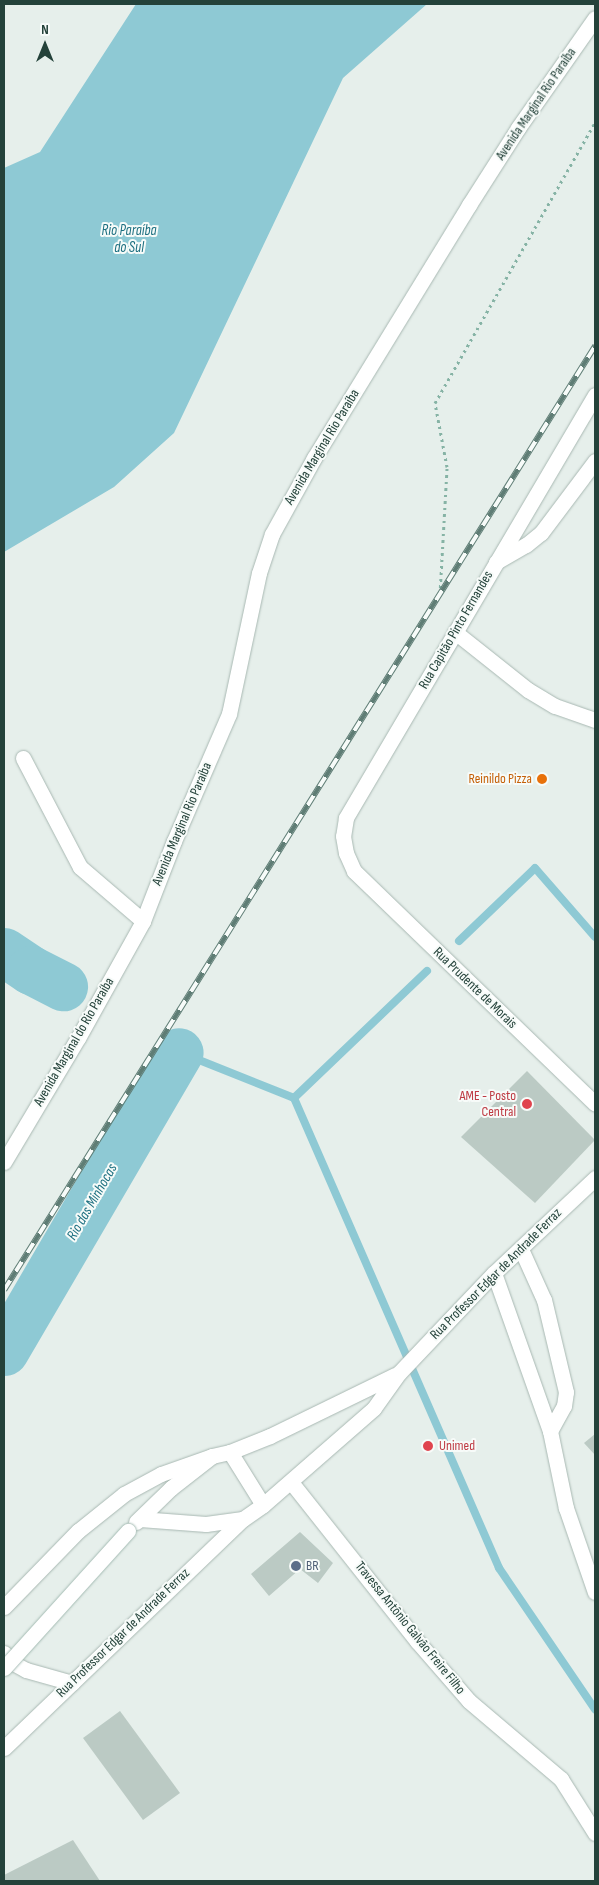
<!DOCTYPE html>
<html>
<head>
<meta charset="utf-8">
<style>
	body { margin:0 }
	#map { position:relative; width:599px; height:1885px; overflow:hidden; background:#e6efeb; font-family:"Sofia Sans Condensed",sans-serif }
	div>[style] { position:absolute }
	.water>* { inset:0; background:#8ec9d4 }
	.stream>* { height:8px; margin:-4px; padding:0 4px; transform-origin:4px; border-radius:4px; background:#8ec9d4 }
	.river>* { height:49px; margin:-24.5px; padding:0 24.5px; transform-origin:24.5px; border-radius:24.5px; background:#8ec9d4 }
	.building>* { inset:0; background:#bbcac4 }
	.path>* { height:3px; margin-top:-1.5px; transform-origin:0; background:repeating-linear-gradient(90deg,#86b3a5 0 2.5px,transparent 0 6.5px) }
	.roads { filter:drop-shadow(0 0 1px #a8b8b2) drop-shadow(0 0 1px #a8b8b2) }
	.lane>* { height:15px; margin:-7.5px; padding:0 7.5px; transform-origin:7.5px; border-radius:7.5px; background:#fff }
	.street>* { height:15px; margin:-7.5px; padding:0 7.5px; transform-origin:7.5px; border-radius:7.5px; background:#fff }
	.secondary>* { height:15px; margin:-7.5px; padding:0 7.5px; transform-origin:7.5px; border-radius:7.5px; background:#fff }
	.rail>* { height:5.5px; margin-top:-2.75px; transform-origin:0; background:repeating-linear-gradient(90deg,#f7fbf9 0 11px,#5f7d75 0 22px); box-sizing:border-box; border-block:1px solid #5f7d75 }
	.bridges { filter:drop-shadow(0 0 1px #a4bbb3) drop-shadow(0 0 1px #a4bbb3) }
	.secondary-bridge>* { height:15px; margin:-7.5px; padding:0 7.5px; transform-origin:7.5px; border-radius:7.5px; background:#fff }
	.dots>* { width:14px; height:14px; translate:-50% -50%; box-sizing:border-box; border:2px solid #f7fbf9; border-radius:50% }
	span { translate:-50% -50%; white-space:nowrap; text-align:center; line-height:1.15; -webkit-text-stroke:4px #f7fbf9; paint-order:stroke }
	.street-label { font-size:14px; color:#24423a }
	.food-label { font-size:14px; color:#c56008 }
	.right { translate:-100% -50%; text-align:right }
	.health-label { font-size:14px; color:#be3a42 }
	.left { translate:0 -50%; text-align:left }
	.service-label { font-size:14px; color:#4e5e75 }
	.water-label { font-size:15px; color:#1c6f80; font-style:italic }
	.frame { position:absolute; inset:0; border:5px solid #24423a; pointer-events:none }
	.north { position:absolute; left:20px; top:20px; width:50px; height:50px; -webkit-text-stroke:4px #f7fbf9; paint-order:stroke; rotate:0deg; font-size:14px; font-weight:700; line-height:20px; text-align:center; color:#24423a }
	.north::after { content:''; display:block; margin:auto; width:18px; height:22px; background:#24423a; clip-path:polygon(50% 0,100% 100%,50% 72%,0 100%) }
</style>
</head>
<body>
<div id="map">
	<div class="water">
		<i style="clip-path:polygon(136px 4px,427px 4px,343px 78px,174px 433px,114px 487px,4px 552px,4px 168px,40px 152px)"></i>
	</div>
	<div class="stream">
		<i style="left:459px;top:941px;width:105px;rotate:-43.8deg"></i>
		<i style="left:535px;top:868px;width:91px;rotate:49deg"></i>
		<i style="left:179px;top:1052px;width:124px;rotate:21.8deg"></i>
		<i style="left:294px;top:1098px;width:513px;rotate:66.43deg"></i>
		<i style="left:499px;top:1568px;width:171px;rotate:55.8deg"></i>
		<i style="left:294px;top:1098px;width:184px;rotate:-43.7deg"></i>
	</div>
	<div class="river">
		<i style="left:4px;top:952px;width:32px;rotate:34deg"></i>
		<i style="left:31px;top:970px;width:36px;rotate:27deg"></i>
		<i style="left:4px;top:1351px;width:346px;rotate:-59.7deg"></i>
	</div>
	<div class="building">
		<i style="clip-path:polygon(527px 1071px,595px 1140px,535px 1203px,461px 1137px)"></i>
		<i style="clip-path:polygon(595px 1434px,595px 1455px,584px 1443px)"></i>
		<i style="clip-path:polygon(300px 1532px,333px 1563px,318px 1583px,300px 1569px,269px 1596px,251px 1574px)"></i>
		<i style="clip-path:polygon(120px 1711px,180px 1793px,143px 1820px,83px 1738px)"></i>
		<i style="clip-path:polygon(73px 1840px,100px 1881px,4px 1881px,4px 1875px)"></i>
	</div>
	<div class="path">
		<i style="left:440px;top:594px;width:127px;rotate:-86.8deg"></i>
		<i style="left:447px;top:467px;width:65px;rotate:-100.6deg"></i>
		<i style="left:435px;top:403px;width:322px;rotate:-60.3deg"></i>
	</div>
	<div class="roads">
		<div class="lane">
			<i style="left:23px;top:758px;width:123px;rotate:62.4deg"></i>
			<i style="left:80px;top:867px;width:83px;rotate:40.6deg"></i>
		</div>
		<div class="street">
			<i style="left:595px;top:395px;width:491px;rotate:120.5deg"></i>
			<i style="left:346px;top:818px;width:18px;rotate:99deg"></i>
			<i style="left:343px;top:836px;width:17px;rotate:80deg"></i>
			<i style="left:346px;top:853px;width:20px;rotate:66deg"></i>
			<i style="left:354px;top:871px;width:335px;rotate:44deg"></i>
			<i style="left:496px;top:562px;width:34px;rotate:-30deg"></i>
			<i style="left:526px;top:545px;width:19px;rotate:-39deg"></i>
			<i style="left:541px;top:533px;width:90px;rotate:-53.1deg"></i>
			<i style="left:455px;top:632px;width:93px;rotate:38.5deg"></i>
			<i style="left:528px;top:690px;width:31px;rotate:31deg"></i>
			<i style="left:555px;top:706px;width:42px;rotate:19.3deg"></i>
			<i style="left:4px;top:1162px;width:144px;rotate:-59.2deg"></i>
			<i style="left:78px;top:1038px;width:134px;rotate:-60.9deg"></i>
			<i style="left:143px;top:921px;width:86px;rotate:-68.8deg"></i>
			<i style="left:174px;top:841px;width:138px;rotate:-66.6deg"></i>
			<i style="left:229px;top:714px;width:144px;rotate:-78deg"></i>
			<i style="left:259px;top:573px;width:41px;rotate:-71.6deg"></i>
			<i style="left:272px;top:534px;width:87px;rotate:-61.1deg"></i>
			<i style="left:314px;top:458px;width:297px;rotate:-58.5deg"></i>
			<i style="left:469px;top:205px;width:91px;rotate:-57.5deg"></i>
			<i style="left:518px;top:128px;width:134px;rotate:-55deg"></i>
			<i style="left:494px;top:1273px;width:168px;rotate:70.5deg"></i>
			<i style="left:550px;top:1431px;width:29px;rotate:-61deg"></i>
			<i style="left:564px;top:1406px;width:14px;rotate:-82deg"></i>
			<i style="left:566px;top:1392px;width:95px;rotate:-103.4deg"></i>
			<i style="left:544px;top:1300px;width:56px;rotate:-114.3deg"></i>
			<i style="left:550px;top:1431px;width:79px;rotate:78.3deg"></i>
			<i style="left:566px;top:1508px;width:89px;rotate:71deg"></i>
			<i style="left:291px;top:1482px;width:203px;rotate:51.6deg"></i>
			<i style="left:417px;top:1641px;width:79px;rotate:49.1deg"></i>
			<i style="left:469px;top:1701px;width:121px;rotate:40.3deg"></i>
			<i style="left:561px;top:1779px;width:64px;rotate:57.8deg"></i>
			<i style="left:4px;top:1607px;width:106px;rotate:-45.8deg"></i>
			<i style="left:78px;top:1531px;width:59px;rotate:-38.8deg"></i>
			<i style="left:124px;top:1494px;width:42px;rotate:-28.4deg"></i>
			<i style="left:161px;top:1474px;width:54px;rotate:-19.4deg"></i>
			<i style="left:4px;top:1653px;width:13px;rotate:48deg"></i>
			<i style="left:13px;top:1663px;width:15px;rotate:28deg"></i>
			<i style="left:26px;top:1670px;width:48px;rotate:15.8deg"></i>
			<i style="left:4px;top:1748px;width:331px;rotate:-43.8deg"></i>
		</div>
		<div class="secondary">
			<i style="left:230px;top:1452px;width:62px;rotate:58.1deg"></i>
			<i style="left:140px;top:1519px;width:66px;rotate:4.3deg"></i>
			<i style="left:206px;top:1524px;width:37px;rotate:-8deg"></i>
			<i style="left:243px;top:1519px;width:24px;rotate:-35deg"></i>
			<i style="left:263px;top:1505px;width:147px;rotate:-41.1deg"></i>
			<i style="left:374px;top:1408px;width:43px;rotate:-54.5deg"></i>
			<i style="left:399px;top:1373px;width:138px;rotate:-46.5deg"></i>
			<i style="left:494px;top:1273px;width:139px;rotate:-43.2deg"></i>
			<i style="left:136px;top:1522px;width:49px;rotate:-44.2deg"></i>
			<i style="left:171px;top:1488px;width:52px;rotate:-38deg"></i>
			<i style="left:212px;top:1456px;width:18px;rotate:-13deg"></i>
			<i style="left:230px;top:1452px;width:43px;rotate:-21.8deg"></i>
			<i style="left:270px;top:1436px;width:139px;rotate:-26deg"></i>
		</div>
	</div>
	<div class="rail">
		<i style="left:4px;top:1290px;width:1114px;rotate:-57.95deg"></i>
	</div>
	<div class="bridges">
		<div class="secondary-bridge">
			<i style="left:4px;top:1668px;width:185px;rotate:-47.9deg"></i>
		</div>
	</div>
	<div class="dots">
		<i style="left:542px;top:779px;background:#e8710a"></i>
		<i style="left:527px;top:1104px;background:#e0444e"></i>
		<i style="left:428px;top:1446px;background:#e0444e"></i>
		<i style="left:296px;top:1566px;background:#5c6f8a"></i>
	</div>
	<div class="street-label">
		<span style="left:536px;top:104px;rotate:-56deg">Avenida Marginal Rio Paraíba</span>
		<span style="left:322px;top:447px;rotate:-59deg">Avenida Marginal Rio Paraíba</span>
		<span style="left:456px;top:630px;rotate:-60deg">Rua Capitão Pinto Fernandes</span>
		<span style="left:182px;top:824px;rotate:-67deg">Avenida Marginal Rio Paraíba</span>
		<span style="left:475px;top:988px;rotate:44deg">Rua Prudente de Morais</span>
		<span style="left:74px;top:1042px;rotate:-60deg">Avenida Marginal do Rio Paraíba</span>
		<span style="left:496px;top:1274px;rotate:-45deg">Rua Professor Edgar de Andrade Ferraz</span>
		<span style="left:410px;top:1628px;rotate:51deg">Travessa Antônio Galvão Freire Filho</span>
		<span style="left:123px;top:1633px;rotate:-44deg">Rua Professor Edgar de Andrade Ferraz</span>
	</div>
	<div class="food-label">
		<span class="right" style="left:532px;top:779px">Reinildo Pizza</span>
	</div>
	<div class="health-label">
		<span class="right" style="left:516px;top:1104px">AME - Posto<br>Central</span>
		<span class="left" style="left:439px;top:1446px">Unimed</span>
	</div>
	<div class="service-label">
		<span class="left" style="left:306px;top:1566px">BR</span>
	</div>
	<div class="water-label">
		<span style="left:129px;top:239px">Rio Paraíba<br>do Sul</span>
		<span style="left:92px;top:1202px;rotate:-60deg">Rio das Minhocas</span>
	</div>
	<div class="frame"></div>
	<div class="north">N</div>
</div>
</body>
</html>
